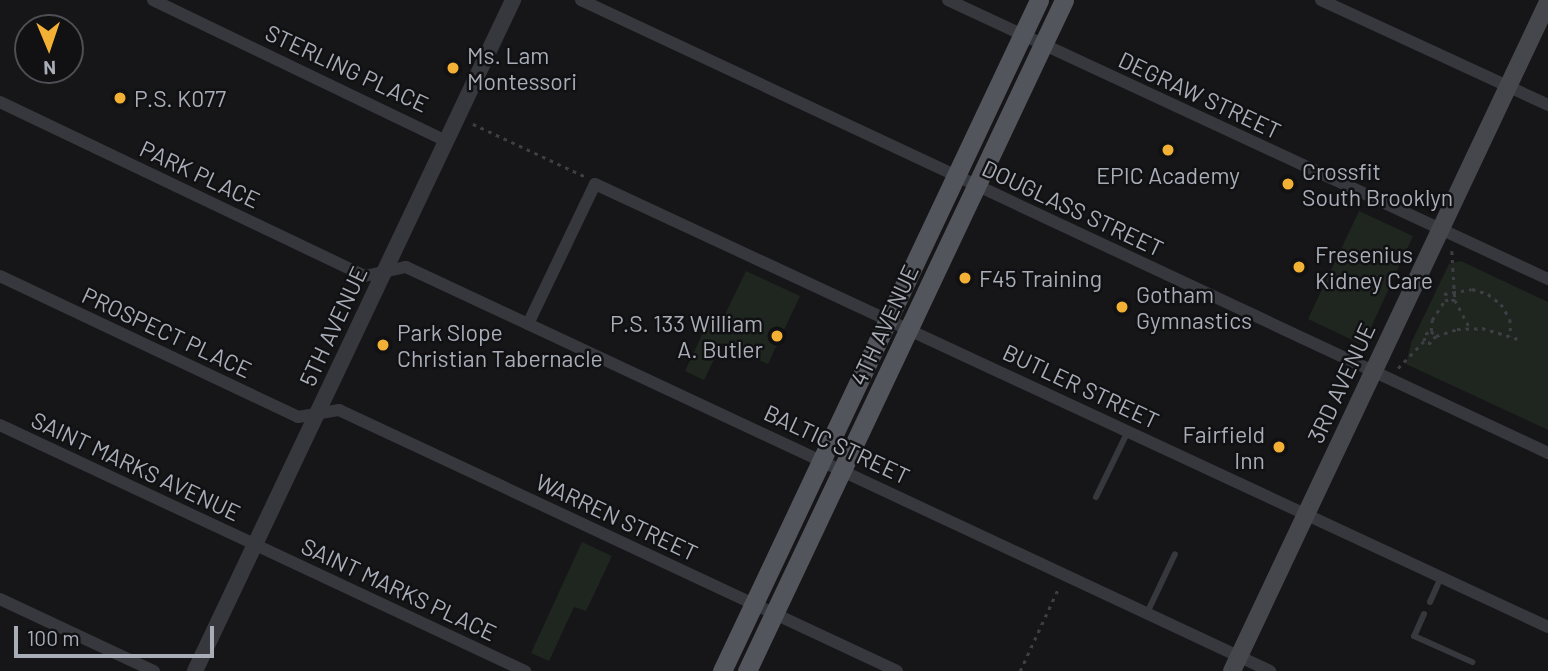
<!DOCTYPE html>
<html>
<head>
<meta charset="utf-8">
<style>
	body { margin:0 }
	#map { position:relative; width:1548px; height:671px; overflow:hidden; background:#161618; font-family:Barlow,sans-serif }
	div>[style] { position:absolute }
	.green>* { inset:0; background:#1e261f }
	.path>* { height:2.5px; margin-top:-1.25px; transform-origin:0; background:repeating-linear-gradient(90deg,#3d3f44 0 3.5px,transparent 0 8.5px) }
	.service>* { height:6px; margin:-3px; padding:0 3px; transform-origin:3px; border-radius:3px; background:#37383d }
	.minor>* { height:12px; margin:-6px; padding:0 6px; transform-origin:6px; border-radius:6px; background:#37383d }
	.tertiary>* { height:16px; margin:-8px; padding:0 8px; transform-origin:8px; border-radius:8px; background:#37383d }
	.secondary>* { height:18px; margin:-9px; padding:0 9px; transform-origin:9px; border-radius:9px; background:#45474d }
	.primary>* { height:19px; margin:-9.5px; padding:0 9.5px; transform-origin:9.5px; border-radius:9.5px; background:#53555c }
	.dots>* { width:19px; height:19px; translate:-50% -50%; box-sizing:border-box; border:4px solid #111113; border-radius:50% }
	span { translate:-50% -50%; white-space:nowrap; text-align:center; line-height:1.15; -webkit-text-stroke:5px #111113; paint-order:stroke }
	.poi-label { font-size:23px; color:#a8adb8 }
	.left { translate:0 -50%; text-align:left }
	.right { translate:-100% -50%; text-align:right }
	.street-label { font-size:23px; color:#a8adb8 }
	.north { position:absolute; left:14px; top:14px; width:70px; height:70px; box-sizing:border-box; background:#111113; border:2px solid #4d4f55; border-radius:50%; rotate:178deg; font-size:19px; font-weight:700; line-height:28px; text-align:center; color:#a8adb8 }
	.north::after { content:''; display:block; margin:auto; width:24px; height:32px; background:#f2b134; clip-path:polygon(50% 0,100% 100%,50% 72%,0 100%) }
	.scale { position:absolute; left:14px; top:626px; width:200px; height:32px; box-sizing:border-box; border:4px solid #a8adb8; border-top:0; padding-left:9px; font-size:21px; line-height:24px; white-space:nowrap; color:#a8adb8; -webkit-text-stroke:5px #111113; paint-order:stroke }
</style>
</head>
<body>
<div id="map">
	<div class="green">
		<i style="clip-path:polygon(1359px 211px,1413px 236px,1363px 345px,1308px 319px)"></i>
		<i style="clip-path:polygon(1461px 261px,1548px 302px,1548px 430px,1406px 364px,1411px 343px,1449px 264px)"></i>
		<i style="clip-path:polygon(746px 271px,800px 296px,768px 364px,722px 343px,704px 380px,685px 371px,709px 320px,720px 325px)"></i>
		<i style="clip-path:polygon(582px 542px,612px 556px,586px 611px,574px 607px,549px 661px,531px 653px)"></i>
	</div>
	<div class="path">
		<i style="left:473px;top:124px;width:123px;rotate:25.1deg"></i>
		<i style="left:1452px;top:251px;width:49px;rotate:86.5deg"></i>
		<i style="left:1455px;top:300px;width:32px;rotate:62deg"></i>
		<i style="left:1455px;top:300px;width:8px;rotate:166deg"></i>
		<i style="left:1447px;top:302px;width:9px;rotate:-111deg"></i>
		<i style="left:1444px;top:294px;width:28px;rotate:-10deg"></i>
		<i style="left:1472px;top:289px;width:17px;rotate:17deg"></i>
		<i style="left:1488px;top:294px;width:16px;rotate:38deg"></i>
		<i style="left:1501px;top:304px;width:17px;rotate:59deg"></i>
		<i style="left:1510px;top:319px;width:17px;rotate:87deg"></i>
		<i style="left:1431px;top:331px;width:7px;rotate:45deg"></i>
		<i style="left:1436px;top:336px;width:9px;rotate:122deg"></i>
		<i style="left:1431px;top:344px;width:8px;rotate:-157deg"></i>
		<i style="left:1424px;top:341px;width:7px;rotate:-82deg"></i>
		<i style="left:1425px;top:334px;width:7px;rotate:-27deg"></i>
		<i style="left:1431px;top:331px;width:11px;rotate:-85deg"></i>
		<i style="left:1432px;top:320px;width:24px;rotate:-57deg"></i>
		<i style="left:1436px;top:336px;width:22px;rotate:-18deg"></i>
		<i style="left:1457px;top:329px;width:25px;rotate:-2deg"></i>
		<i style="left:1482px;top:328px;width:37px;rotate:17deg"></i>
		<i style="left:1398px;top:368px;width:37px;rotate:-46deg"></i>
		<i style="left:1020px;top:671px;width:93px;rotate:-65.1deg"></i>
	</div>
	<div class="service">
		<i style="left:1096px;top:497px;width:73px;rotate:-64.1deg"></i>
		<i style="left:1430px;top:602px;width:27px;rotate:-66deg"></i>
		<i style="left:1147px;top:613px;width:65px;rotate:-64.6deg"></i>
		<i style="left:1424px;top:614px;width:24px;rotate:114deg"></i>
		<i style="left:1414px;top:636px;width:64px;rotate:24.1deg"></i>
	</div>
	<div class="minor">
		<i style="left:153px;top:0;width:325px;rotate:25.7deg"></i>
		<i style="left:581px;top:0;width:1068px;rotate:25.1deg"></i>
		<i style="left:948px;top:0;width:662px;rotate:24.94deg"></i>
		<i style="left:1321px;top:0;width:250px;rotate:24.8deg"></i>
		<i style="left:0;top:102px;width:404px;rotate:25.5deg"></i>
		<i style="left:365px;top:276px;width:42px;rotate:-12.4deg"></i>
		<i style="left:406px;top:267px;width:954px;rotate:25.06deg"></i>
		<i style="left:0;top:276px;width:330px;rotate:25.3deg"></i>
		<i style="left:298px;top:417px;width:42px;rotate:-9.7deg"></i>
		<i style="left:339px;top:410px;width:616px;rotate:25.07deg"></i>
		<i style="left:528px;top:324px;width:155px;rotate:-64.4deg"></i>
		<i style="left:595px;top:184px;width:1051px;rotate:24.93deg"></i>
		<i style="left:0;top:425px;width:580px;rotate:25.11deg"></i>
		<i style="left:0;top:599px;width:170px;rotate:25.1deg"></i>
	</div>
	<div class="tertiary">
		<i style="left:195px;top:671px;width:743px;rotate:-64.64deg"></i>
	</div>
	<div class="secondary">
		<i style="left:1232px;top:671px;width:740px;rotate:-64.72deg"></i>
	</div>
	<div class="primary">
		<i style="left:722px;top:671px;width:742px;rotate:-64.71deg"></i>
		<i style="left:747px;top:671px;width:742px;rotate:-64.71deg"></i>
	</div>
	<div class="dots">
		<i style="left:453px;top:68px;background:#f2b134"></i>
		<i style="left:120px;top:98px;background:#f2b134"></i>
		<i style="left:1168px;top:150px;background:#f2b134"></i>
		<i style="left:1288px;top:184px;background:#f2b134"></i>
		<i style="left:1299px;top:267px;background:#f2b134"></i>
		<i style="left:965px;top:278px;background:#f2b134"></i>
		<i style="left:1122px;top:307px;background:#f2b134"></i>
		<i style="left:777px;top:336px;background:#f2b134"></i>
		<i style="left:383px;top:345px;background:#f2b134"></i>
		<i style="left:1279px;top:447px;background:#f2b134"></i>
	</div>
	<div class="poi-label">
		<span class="left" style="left:467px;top:68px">Ms. Lam<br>Montessori</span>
		<span class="left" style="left:134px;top:98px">P.S. K077</span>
		<span class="left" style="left:1302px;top:184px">Crossfit<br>South Brooklyn</span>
		<span style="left:1168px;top:175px">EPIC Academy</span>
		<span class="left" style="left:1315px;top:267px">Fresenius<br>Kidney Care</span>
		<span class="left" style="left:979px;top:278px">F45 Training</span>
		<span class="left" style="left:1136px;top:307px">Gotham<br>Gymnastics</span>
		<span class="right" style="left:763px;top:336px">P.S. 133 William<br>A. Butler</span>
		<span class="left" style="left:397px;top:345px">Park Slope<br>Christian Tabernacle</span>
		<span class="right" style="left:1265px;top:447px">Fairfield<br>Inn</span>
	</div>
	<div class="street-label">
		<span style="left:347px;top:68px;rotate:25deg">STERLING PLACE</span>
		<span style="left:1200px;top:95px;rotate:25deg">DEGRAW STREET</span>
		<span style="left:200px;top:174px;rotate:25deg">PARK PLACE</span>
		<span style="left:1073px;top:208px;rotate:25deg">DOUGLASS STREET</span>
		<span style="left:884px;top:325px;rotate:-65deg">4TH AVENUE</span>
		<span style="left:333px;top:326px;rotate:-65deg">5TH AVENUE</span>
		<span style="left:167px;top:332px;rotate:25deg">PROSPECT PLACE</span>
		<span style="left:1341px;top:383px;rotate:-65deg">3RD AVENUE</span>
		<span style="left:1081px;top:386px;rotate:25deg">BUTLER STREET</span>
		<span style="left:837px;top:444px;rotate:25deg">BALTIC STREET</span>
		<span style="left:136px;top:466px;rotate:25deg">SAINT MARKS AVENUE</span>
		<span style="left:617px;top:517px;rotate:25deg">WARREN STREET</span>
		<span style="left:399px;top:589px;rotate:25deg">SAINT MARKS PLACE</span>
	</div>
	<div class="north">N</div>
	<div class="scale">100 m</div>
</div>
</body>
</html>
